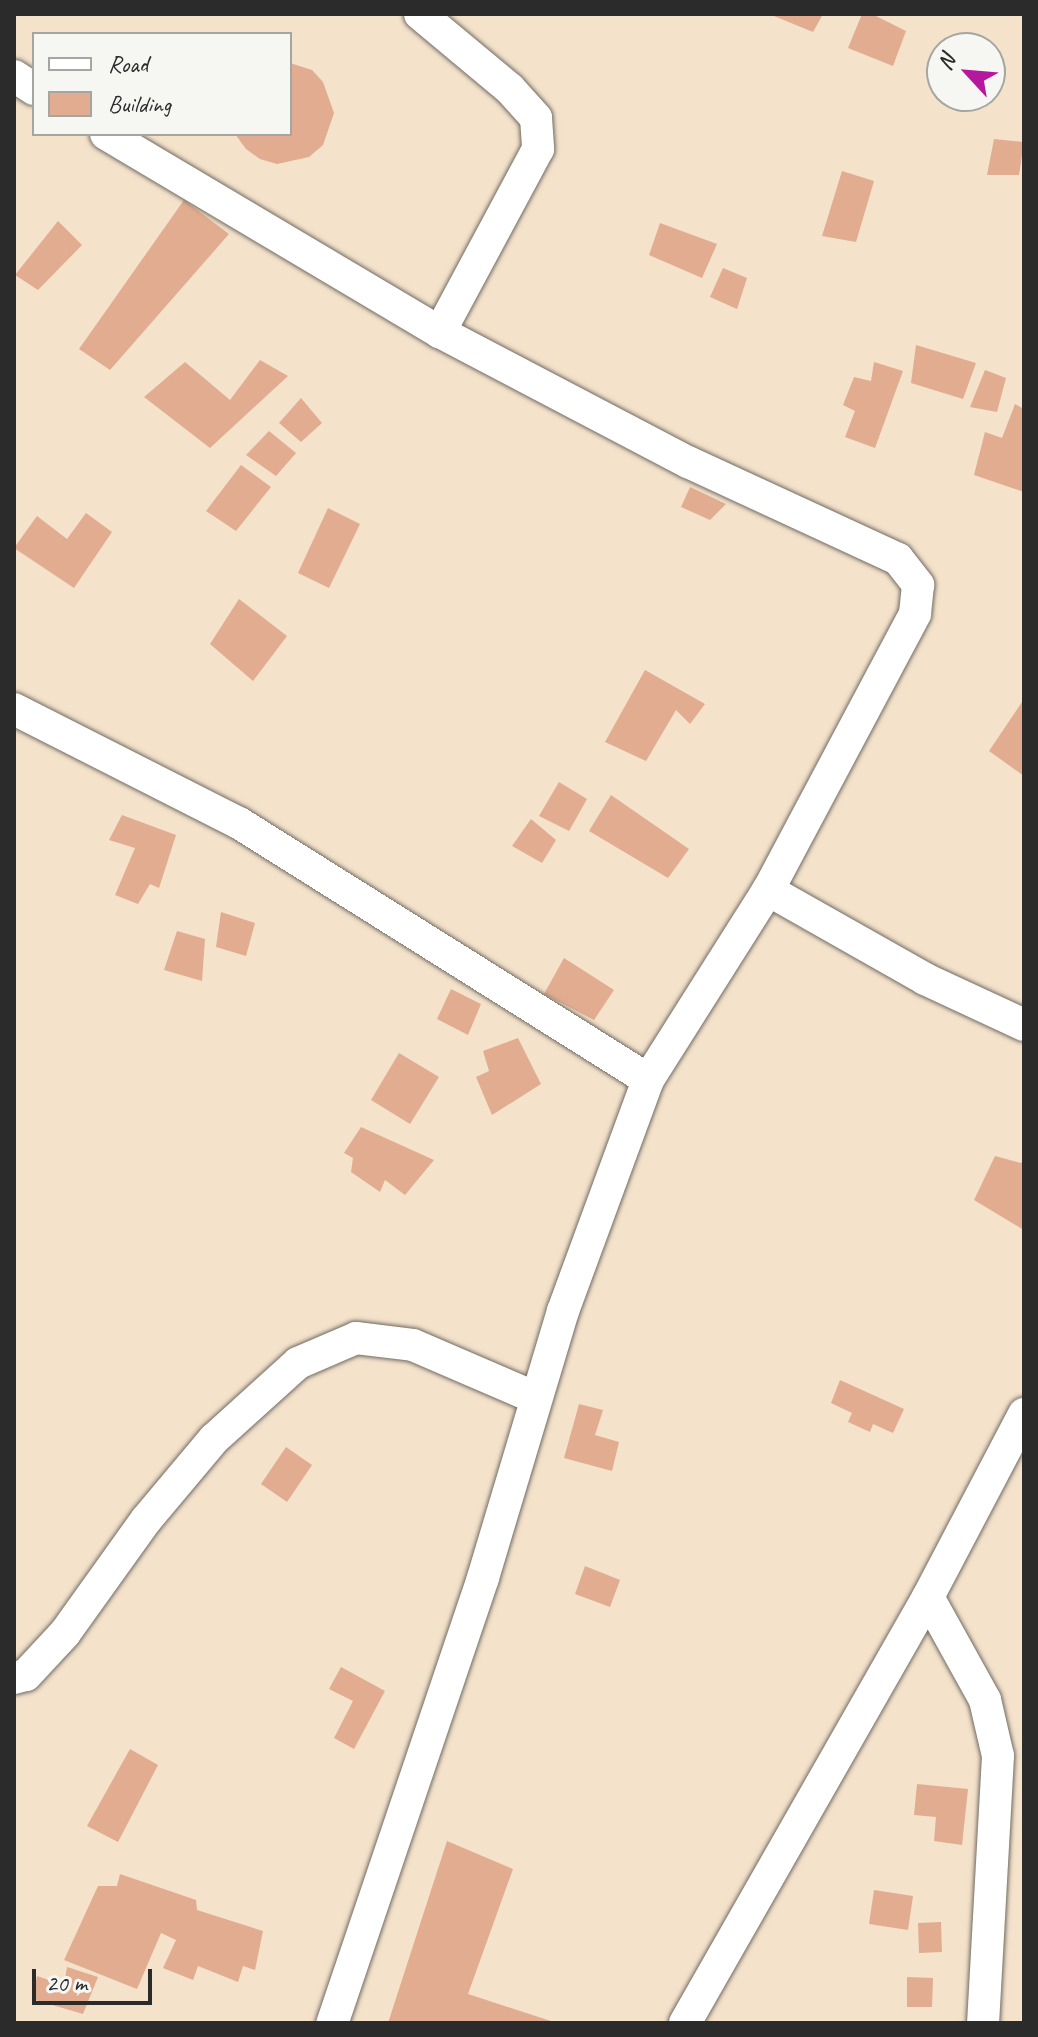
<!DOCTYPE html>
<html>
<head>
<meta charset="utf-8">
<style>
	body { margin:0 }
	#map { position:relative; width:1038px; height:2037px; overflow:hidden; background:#f4e2cb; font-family:Caveat,sans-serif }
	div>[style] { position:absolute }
	.building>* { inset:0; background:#e2ac90 }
	.roads { filter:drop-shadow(0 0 2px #716b63) drop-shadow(0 0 2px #716b63) }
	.minor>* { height:32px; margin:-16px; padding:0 16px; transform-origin:16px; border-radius:16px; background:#fff }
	span { translate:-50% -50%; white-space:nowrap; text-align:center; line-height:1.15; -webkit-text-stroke:6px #f6f6f2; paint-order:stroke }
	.frame { position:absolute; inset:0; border:16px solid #2b2b2b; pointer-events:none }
	.legend { position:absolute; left:32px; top:32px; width:260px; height:104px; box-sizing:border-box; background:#f6f6f2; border:2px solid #a5a5a2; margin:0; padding:10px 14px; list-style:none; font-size:24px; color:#2b2b2b }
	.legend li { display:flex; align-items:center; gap:16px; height:40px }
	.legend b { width:40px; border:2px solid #a5a5a2 }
	.north { position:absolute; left:926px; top:32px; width:80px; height:80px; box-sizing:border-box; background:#f6f6f2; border:2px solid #a5a5a2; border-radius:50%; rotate:296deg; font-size:22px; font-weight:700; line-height:32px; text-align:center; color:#2b2b2b }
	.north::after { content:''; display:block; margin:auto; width:28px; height:36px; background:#b5179e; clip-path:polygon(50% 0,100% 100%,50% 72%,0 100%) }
	.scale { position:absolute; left:32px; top:1969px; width:120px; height:36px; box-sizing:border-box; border:4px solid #2b2b2b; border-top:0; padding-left:10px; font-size:24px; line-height:28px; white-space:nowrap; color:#2b2b2b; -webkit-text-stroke:6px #f6f6f2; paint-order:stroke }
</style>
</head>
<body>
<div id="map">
	<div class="building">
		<i style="clip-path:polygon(769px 14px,823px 14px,813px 32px)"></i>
		<i style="clip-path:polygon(862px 14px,872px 14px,906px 31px,893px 66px,848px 48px)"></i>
		<i style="clip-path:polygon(290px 63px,312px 70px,323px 82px,334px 113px,323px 145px,309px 157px,277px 164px,260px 159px,246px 149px,235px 134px,290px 134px)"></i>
		<i style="clip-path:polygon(994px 139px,1024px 142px,1019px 175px,987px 175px)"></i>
		<i style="clip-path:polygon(842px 171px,874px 181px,856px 242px,822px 236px)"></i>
		<i style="clip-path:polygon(184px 200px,229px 234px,110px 370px,79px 349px)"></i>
		<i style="clip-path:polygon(58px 221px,82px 245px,38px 290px,15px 275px)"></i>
		<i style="clip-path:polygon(660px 223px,717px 244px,702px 278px,649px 255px)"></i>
		<i style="clip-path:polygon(723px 268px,747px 278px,737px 309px,710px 297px)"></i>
		<i style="clip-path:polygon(916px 345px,976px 363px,963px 399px,911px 383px)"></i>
		<i style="clip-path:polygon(260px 360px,288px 376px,210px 448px,144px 397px,185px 362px,230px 400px)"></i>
		<i style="clip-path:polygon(874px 362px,903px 371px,875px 448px,845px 437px,855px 411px,843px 405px,854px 377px,871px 381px)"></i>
		<i style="clip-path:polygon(985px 370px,1006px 378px,997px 412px,970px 407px)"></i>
		<i style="clip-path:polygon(301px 398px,322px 423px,301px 442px,279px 423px)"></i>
		<i style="clip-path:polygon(1015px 404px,1024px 409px,1024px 492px,974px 475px,985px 432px,1002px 438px)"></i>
		<i style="clip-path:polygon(269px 431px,296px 453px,276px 476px,246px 455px)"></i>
		<i style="clip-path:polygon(241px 465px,271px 487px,236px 531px,206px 511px)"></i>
		<i style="clip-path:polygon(690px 487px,726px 504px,710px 520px,681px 507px)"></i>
		<i style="clip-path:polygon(328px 508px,360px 524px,329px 588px,298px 573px)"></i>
		<i style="clip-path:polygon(86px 513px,112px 532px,74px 588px,14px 548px,37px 516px,67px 539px)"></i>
		<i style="clip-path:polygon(239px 599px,287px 636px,253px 681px,210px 644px)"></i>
		<i style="clip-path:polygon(645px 670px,705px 704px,690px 724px,676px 710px,646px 761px,605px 742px)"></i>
		<i style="clip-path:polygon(1024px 699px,1024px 776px,989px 751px)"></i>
		<i style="clip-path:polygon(559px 782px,587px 799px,569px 831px,539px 816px)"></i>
		<i style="clip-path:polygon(611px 795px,689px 849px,668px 878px,589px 831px)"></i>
		<i style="clip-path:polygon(122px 815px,176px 835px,159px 888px,150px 884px,138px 904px,115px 895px,135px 848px,109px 840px)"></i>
		<i style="clip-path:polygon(531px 819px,556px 840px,542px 863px,512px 846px)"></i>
		<i style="clip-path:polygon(221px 912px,255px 923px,246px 956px,216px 947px)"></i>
		<i style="clip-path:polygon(177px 931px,205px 939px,202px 981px,164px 970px)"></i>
		<i style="clip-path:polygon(564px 958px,614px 990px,594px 1020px,544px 994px)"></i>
		<i style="clip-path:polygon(451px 989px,481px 1004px,468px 1035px,437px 1019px)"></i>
		<i style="clip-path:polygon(518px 1038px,541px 1084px,492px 1115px,476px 1077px,489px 1071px,483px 1051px)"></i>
		<i style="clip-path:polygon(399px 1053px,439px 1077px,410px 1124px,371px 1100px)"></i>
		<i style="clip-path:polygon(361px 1127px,434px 1160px,405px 1195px,385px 1180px,380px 1192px,351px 1172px,353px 1158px,344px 1153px)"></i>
		<i style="clip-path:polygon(995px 1156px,1021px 1163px,1024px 1158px,1024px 1230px,974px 1200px)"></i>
		<i style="clip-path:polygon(840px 1380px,904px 1409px,893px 1433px,873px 1424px,870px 1432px,848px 1422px,852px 1413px,831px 1403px)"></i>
		<i style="clip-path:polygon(579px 1404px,603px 1410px,595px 1435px,619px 1442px,612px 1471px,564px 1458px)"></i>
		<i style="clip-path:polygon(286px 1447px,312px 1465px,287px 1502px,261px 1484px)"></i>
		<i style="clip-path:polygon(585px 1566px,620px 1580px,610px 1607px,575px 1594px)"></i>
		<i style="clip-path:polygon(341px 1667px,385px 1691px,354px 1749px,334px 1738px,353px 1701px,329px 1689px)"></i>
		<i style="clip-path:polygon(130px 1749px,158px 1765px,118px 1842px,87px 1826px)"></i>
		<i style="clip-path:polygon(917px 1784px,968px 1789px,962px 1845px,934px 1841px,936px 1817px,914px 1815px)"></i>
		<i style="clip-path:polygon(447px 1841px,513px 1869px,468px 1994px,557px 2023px,388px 2023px)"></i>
		<i style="clip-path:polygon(120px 1874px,196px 1900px,197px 1910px,263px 1931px,255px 1970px,243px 1966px,238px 1982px,198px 1966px,193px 1980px,163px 1968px,176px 1940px,161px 1933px,137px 1989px,64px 1960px,98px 1886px,117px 1886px)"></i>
		<i style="clip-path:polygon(874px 1890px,913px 1896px,908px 1930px,869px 1924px)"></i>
		<i style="clip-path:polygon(941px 1922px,942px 1952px,919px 1953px,918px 1923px)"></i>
		<i style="clip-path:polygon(67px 1967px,98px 1977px,83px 2014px,32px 1999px,37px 1976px,64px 1985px)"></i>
		<i style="clip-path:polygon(907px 1977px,933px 1978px,932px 2007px,907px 2007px)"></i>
	</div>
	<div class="roads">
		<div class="minor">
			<i style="left:420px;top:14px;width:117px;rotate:39.8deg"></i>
			<i style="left:510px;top:89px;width:39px;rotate:48deg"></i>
			<i style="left:536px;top:118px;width:31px;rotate:86deg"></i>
			<i style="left:538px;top:149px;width:208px;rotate:118.2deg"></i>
			<i style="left:14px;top:76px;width:24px;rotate:33deg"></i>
			<i style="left:106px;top:134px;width:388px;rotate:30.7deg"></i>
			<i style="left:440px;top:332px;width:280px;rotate:27.7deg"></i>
			<i style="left:688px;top:462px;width:231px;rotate:24.8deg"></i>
			<i style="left:898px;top:559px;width:33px;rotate:52deg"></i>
			<i style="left:918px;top:585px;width:29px;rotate:96deg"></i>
			<i style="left:915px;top:614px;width:313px;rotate:118deg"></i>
			<i style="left:768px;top:890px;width:225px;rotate:122.3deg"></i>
			<i style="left:648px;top:1080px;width:246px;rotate:110.2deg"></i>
			<i style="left:563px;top:1311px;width:279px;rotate:106.7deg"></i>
			<i style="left:483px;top:1578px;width:470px;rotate:108.7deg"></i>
			<i style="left:14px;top:709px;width:252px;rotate:26.9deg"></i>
			<i style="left:239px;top:823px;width:483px;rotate:32.1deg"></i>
			<i style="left:768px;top:890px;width:180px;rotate:29.5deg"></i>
			<i style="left:925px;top:979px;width:109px;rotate:24.9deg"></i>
			<i style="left:928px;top:1597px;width:118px;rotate:61deg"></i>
			<i style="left:985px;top:1700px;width:57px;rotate:76.9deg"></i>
			<i style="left:998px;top:1756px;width:267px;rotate:93.2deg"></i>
			<i style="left:14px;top:1678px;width:12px;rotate:-14deg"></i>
			<i style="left:26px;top:1675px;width:57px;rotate:-47.1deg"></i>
			<i style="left:65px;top:1633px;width:139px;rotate:-54.4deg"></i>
			<i style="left:146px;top:1520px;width:106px;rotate:-50deg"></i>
			<i style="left:214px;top:1439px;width:113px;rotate:-42.1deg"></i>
			<i style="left:298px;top:1363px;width:63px;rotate:-23.3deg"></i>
			<i style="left:356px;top:1338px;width:57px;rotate:7deg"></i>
			<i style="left:413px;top:1345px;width:134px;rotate:23.3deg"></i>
			<i style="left:685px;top:2023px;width:490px;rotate:-60.3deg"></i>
			<i style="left:928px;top:1597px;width:207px;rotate:-62.3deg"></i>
		</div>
	</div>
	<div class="frame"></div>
	<ul class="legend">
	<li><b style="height:10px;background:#fff"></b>Road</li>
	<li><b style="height:22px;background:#e2ac90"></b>Building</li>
	</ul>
	<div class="north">N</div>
	<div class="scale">20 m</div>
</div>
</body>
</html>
